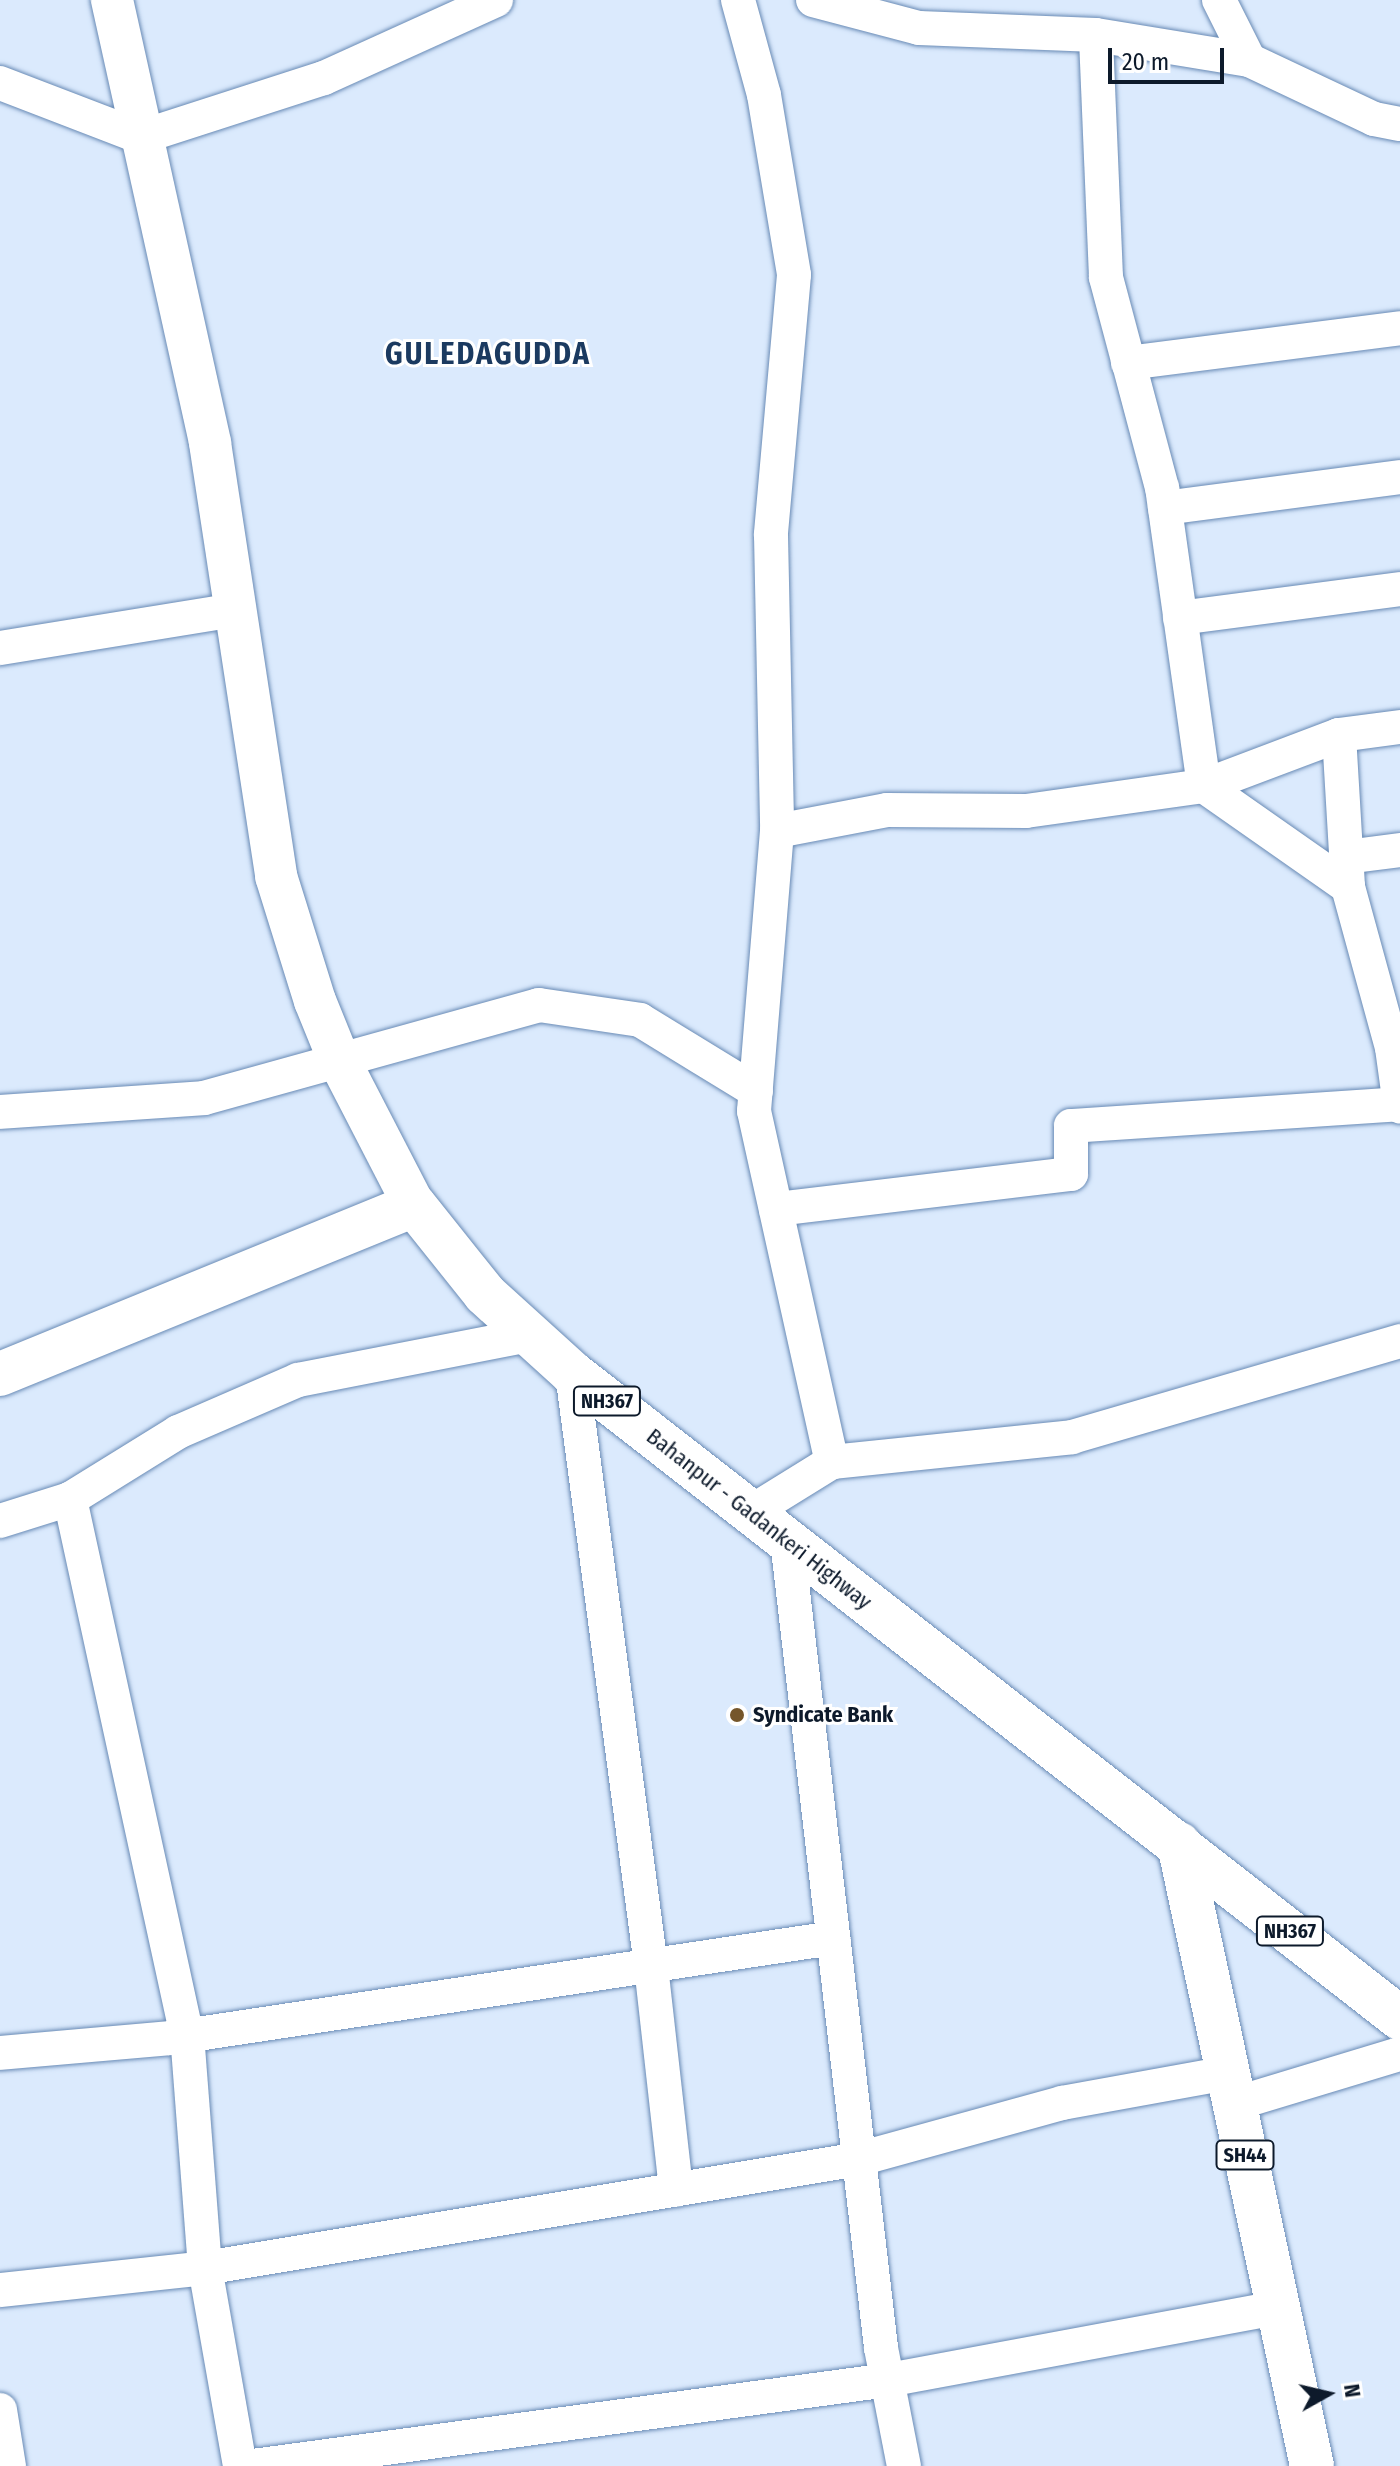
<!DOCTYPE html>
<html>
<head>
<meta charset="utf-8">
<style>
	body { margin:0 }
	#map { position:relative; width:1400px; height:2466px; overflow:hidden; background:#dbeafd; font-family:"Fira Sans Condensed",sans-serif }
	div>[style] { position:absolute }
	.roads { filter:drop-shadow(0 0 2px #688ab5) drop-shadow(0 0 2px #688ab5) }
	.minor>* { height:34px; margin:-17px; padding:0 17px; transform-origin:17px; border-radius:17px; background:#fff }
	.tertiary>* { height:42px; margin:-21px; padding:0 21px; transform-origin:21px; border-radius:21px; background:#fff }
	.primary>* { height:44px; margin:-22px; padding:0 22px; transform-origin:22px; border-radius:22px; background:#fff }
	.trunk>* { height:44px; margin:-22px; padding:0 22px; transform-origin:22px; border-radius:22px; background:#fff }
	.dots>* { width:22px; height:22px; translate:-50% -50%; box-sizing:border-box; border:4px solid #fff; border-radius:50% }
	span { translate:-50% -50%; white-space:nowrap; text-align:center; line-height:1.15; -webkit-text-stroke:6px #fff; paint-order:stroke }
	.shield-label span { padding:2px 6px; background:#fff; border:2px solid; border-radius:6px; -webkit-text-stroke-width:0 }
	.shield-label { font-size:20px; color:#0d1a2b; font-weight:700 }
	.street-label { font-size:22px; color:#0d1a2b }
	.poi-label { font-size:22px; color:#0d1a2b; font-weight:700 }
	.left { translate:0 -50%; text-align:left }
	.district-label { font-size:30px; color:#1b3a60; font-weight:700; letter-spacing:2px }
	.north { position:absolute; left:1288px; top:2354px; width:80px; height:80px; -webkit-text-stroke:6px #fff; paint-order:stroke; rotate:82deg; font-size:22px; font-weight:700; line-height:32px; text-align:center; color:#0d1a2b }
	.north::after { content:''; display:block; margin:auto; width:28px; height:36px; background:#0d1a2b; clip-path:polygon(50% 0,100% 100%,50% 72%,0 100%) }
	.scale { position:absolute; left:1108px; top:48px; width:116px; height:36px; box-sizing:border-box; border:4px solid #0d1a2b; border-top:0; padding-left:10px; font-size:24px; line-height:28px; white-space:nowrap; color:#0d1a2b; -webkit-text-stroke:6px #fff; paint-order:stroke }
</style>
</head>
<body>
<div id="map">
	<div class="roads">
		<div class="minor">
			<i style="left:738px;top:0;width:98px;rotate:74.7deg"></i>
			<i style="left:764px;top:95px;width:182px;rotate:80.5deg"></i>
			<i style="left:794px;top:275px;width:261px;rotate:95.1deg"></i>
			<i style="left:771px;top:535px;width:296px;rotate:88.8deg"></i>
			<i style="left:777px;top:831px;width:281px;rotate:94.7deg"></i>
			<i style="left:754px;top:1111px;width:360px;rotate:77.5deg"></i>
			<i style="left:813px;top:0;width:110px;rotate:14.8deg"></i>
			<i style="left:919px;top:28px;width:177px;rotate:2.3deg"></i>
			<i style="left:1096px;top:35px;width:155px;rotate:9.3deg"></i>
			<i style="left:1219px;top:0;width:67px;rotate:63.4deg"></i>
			<i style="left:1249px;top:60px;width:138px;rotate:25.3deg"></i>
			<i style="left:1374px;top:119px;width:26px;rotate:11deg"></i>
			<i style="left:0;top:83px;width:151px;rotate:21deg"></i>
			<i style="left:141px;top:137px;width:192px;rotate:-17.9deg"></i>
			<i style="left:324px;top:78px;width:189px;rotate:-24.4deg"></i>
			<i style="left:1128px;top:363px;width:274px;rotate:-7.3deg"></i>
			<i style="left:1165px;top:508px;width:237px;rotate:-7.5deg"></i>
			<i style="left:1180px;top:618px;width:222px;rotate:-7.5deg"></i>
			<i style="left:0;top:648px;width:238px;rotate:-9.2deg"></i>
			<i style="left:1400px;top:727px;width:62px;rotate:172.5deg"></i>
			<i style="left:1339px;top:735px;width:144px;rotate:159.3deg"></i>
			<i style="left:1204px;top:786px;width:176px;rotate:35deg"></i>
			<i style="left:1348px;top:887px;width:167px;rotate:74.7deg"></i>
			<i style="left:1392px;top:1048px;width:59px;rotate:82.1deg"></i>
			<i style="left:1339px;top:735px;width:152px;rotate:86.6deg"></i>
			<i style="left:777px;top:831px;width:112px;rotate:-10.8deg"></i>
			<i style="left:887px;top:810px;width:139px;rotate:0.4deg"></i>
			<i style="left:1026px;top:811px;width:180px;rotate:-8deg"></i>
			<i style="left:1204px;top:786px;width:301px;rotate:-98deg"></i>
			<i style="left:1162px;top:488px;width:218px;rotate:-104.9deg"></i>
			<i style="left:1106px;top:277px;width:242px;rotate:-92.4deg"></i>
			<i style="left:1346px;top:857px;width:54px;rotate:-7.4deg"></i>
			<i style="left:0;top:1112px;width:204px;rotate:-3.9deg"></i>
			<i style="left:204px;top:1098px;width:348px;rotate:-15.5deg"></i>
			<i style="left:539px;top:1005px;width:102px;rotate:8.4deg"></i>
			<i style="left:640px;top:1020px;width:136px;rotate:31.5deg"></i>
			<i style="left:776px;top:1209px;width:297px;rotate:-6.8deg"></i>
			<i style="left:1071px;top:1174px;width:48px;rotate:-90deg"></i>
			<i style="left:1071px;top:1126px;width:330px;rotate:-3.8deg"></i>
			<i style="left:572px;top:1373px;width:598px;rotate:82.41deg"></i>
			<i style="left:651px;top:1966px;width:225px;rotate:83.6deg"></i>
			<i style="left:751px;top:1512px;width:95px;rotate:-31.7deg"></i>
			<i style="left:832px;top:1462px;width:241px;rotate:-5.9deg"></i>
			<i style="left:1072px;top:1437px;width:342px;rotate:-16.3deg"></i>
			<i style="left:0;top:1521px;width:73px;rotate:-17.4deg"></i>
			<i style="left:787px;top:1540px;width:813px;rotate:83.36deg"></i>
			<i style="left:881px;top:2348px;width:120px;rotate:79deg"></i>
			<i style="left:0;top:2053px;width:172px;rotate:-5deg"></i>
			<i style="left:171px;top:2038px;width:670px;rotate:-8.59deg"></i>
			<i style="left:1234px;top:2104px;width:173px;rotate:-16.8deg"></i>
			<i style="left:0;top:2290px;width:206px;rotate:-6.1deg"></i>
			<i style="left:205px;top:2268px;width:663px;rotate:-9.46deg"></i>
			<i style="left:859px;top:2159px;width:211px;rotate:-15.4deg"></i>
			<i style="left:1062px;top:2103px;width:168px;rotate:-10.3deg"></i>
			<i style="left:0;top:2410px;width:57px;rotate:80.9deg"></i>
			<i style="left:240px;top:2466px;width:201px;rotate:-100deg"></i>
			<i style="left:205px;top:2268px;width:233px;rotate:-94.4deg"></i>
			<i style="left:187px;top:2036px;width:550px;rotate:-102.29deg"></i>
			<i style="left:70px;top:1499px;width:127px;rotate:-31.8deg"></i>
			<i style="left:178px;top:1432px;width:131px;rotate:-23.4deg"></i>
			<i style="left:298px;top:1380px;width:235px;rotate:-11deg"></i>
			<i style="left:253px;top:2466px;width:641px;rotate:-7.71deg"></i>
			<i style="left:888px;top:2380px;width:397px;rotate:-10.5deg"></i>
		</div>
		<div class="tertiary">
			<i style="left:112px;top:0;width:454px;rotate:77.5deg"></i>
			<i style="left:210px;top:443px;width:438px;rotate:81.3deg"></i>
			<i style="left:276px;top:876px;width:131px;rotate:72.7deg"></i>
			<i style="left:315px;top:1001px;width:64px;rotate:67.9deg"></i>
			<i style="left:339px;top:1060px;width:163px;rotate:62.7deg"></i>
		</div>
		<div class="primary">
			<i style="left:1179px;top:1844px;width:636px;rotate:77.93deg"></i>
		</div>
		<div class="trunk">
			<i style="left:0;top:1374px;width:447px;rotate:-22.2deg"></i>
			<i style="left:414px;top:1205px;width:114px;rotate:51.4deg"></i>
			<i style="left:485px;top:1294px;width:118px;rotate:42.2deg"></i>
			<i style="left:572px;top:1373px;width:1050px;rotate:37.92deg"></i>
		</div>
	</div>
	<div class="dots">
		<i style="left:737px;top:1715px;background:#75562b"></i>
	</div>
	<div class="shield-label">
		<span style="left:607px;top:1401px">NH367</span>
		<span style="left:1290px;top:1931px">NH367</span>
		<span style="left:1245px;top:2155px">SH44</span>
	</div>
	<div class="street-label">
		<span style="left:759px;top:1519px;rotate:38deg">Bahanpur - Gadankeri Highway</span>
	</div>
	<div class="poi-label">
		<span class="left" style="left:753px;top:1715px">Syndicate Bank</span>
	</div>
	<div class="district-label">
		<span style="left:488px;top:354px">GULEDAGUDDA</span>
	</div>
	<div class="north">N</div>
	<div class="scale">20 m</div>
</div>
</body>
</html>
